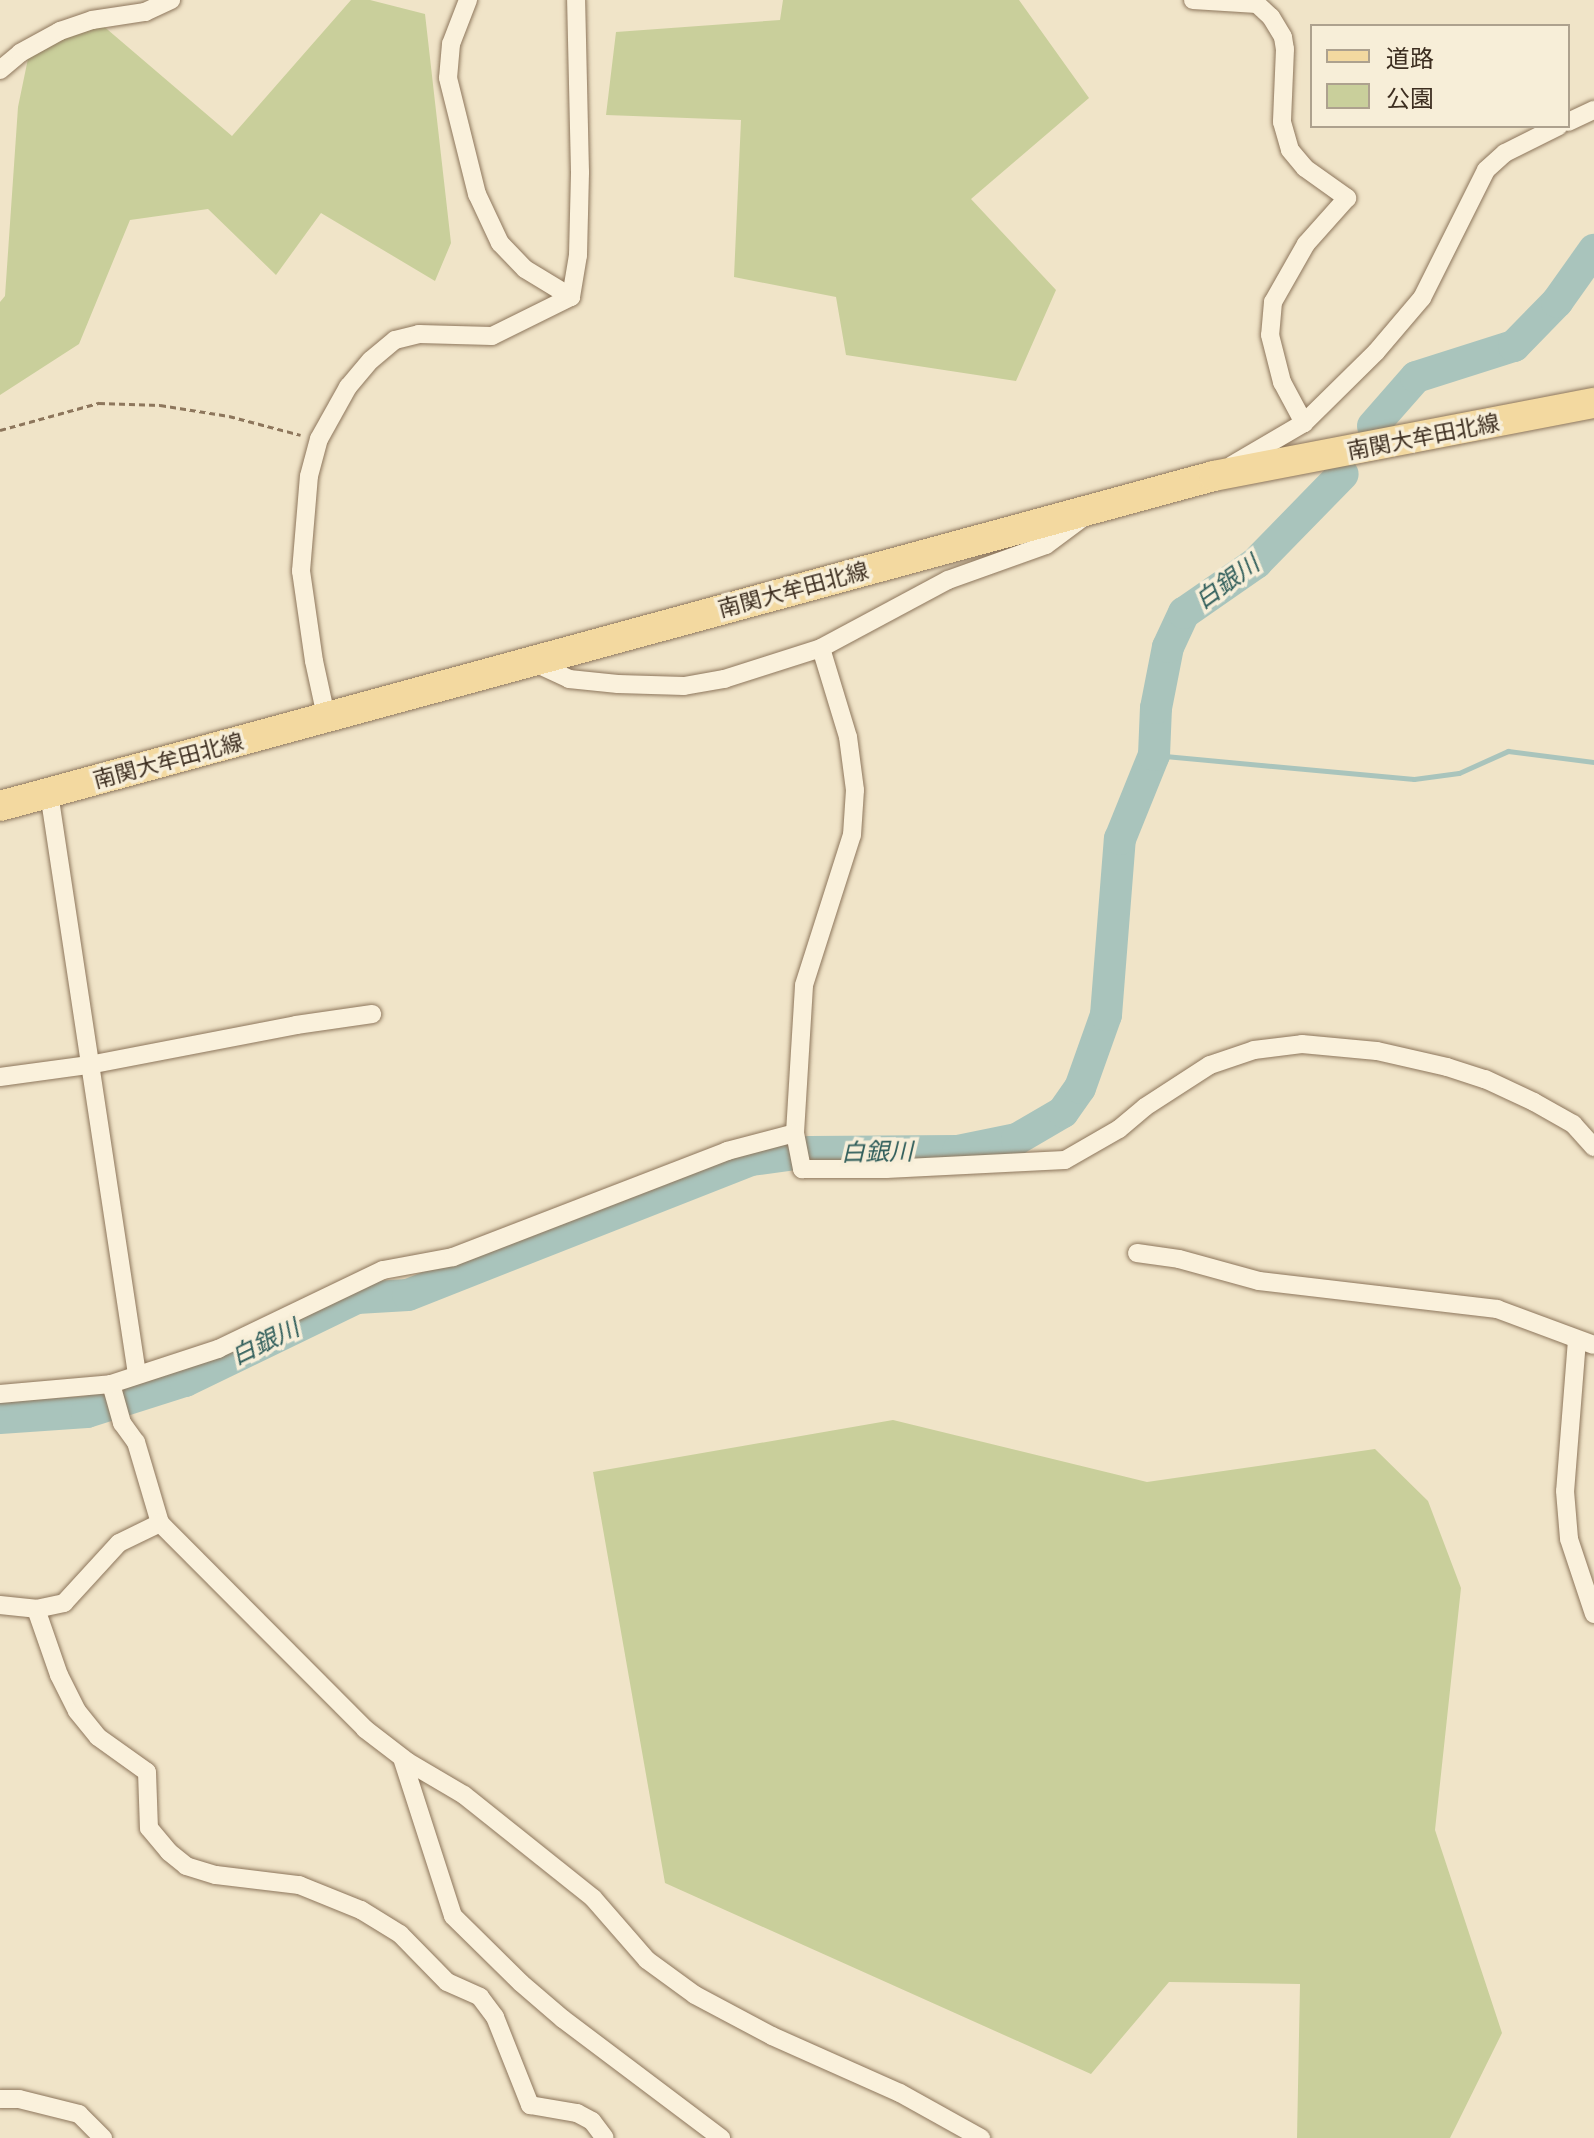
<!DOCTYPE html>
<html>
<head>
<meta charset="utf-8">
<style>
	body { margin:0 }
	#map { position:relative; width:1594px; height:2138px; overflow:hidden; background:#f0e4c8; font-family:"PT Serif","Noto Sans JP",serif }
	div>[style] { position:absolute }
	.green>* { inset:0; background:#c9cf9b }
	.stream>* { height:5px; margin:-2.5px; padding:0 2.5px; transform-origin:2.5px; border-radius:2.5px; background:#a9c4bc }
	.river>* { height:32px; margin:-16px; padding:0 16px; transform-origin:16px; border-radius:16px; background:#a9c4bc }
	.path>* { height:3px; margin-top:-1.5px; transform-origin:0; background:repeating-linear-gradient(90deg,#8d765c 0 6px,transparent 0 10px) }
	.roads { filter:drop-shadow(0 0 2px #8d765c) drop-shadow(0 0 2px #8d765c) }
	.street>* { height:18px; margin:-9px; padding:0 9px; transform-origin:9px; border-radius:9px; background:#faf1dc }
	.primary>* { height:30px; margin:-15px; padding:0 15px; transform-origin:15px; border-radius:15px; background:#f3d9a0 }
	span { translate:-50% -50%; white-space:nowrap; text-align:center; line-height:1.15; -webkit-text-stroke:7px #f7eed8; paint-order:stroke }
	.street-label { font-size:22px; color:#3d2e20 }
	.water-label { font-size:24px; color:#2f5d5a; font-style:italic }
	.legend { position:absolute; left:1310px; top:24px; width:260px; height:104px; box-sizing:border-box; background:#f7eed8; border:2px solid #ada18e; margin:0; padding:10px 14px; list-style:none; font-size:24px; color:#3d2e20 }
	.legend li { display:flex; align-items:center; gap:16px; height:40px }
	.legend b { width:40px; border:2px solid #ada18e }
</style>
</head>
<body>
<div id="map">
	<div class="green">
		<i style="clip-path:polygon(351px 0,370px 0,425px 14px,451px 243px,435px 281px,321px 213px,276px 275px,208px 209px,130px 220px,79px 344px,0 395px,0 302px,5px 296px,18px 107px,31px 44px,94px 18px,232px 136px)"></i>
		<i style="clip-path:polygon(783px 0,1019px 0,1089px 98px,971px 199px,1056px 290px,1016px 381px,846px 355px,836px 297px,734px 277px,741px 120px,606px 115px,616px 32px,780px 20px)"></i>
		<i style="clip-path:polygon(893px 1420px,1147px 1482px,1375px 1449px,1428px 1501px,1461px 1588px,1435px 1830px,1502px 2033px,1450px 2138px,1297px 2138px,1300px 1984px,1169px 1982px,1091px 2074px,665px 1883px,593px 1472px)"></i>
	</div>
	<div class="stream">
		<i style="left:1154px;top:755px;width:261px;rotate:5.3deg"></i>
		<i style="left:1414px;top:779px;width:45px;rotate:-7.6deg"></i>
		<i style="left:1459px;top:773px;width:54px;rotate:-24.2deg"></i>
		<i style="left:1508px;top:751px;width:87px;rotate:7.3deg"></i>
	</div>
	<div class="river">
		<i style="left:1373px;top:426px;width:65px;rotate:-48.7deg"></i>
		<i style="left:1416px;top:377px;width:103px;rotate:-17.6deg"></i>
		<i style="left:1514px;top:346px;width:62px;rotate:-45.7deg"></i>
		<i style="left:1557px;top:302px;width:64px;rotate:-54.6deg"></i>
		<i style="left:0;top:1418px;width:87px;rotate:-3.9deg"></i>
		<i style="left:87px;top:1412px;width:103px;rotate:-17.6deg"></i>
		<i style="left:185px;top:1381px;width:191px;rotate:-25.8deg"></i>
		<i style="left:357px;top:1298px;width:51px;rotate:-3.4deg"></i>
		<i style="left:408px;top:1295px;width:369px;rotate:-21.5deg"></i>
		<i style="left:751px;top:1160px;width:60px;rotate:-7.7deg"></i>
		<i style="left:810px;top:1152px;width:148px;rotate:-0.4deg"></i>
		<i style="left:958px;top:1151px;width:60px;rotate:-11.5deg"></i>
		<i style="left:1017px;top:1139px;width:53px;rotate:-30.4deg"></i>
		<i style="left:1063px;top:1112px;width:29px;rotate:-55deg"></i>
		<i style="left:1080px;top:1088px;width:77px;rotate:-70.4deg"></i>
		<i style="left:1106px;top:1015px;width:177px;rotate:-85.5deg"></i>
		<i style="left:1120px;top:839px;width:91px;rotate:-68deg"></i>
		<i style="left:1154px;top:755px;width:47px;rotate:-87.6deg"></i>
		<i style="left:1156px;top:708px;width:62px;rotate:-78.9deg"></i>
		<i style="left:1168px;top:647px;width:38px;rotate:-65deg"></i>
		<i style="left:1184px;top:613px;width:88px;rotate:-34.8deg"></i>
		<i style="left:1256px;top:563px;width:124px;rotate:-45.7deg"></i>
	</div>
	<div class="path">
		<i style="left:0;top:430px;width:103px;rotate:-15.3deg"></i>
		<i style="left:99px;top:403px;width:61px;rotate:1.9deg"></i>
		<i style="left:160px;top:405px;width:70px;rotate:9.1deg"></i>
		<i style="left:229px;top:416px;width:74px;rotate:14.8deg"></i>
	</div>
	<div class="roads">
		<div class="street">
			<i style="left:468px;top:0;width:47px;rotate:111.1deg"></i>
			<i style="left:451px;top:44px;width:34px;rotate:95deg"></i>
			<i style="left:448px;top:78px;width:120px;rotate:76deg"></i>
			<i style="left:477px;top:194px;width:54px;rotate:64.9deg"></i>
			<i style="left:500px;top:243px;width:36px;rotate:46deg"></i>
			<i style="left:525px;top:269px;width:54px;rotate:31.3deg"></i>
			<i style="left:1193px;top:0;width:64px;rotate:3.6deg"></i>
			<i style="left:1257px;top:4px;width:19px;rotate:43deg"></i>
			<i style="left:1271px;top:17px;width:23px;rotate:59deg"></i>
			<i style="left:1283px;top:37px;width:12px;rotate:81deg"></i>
			<i style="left:1285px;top:49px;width:73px;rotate:92.4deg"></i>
			<i style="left:1282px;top:122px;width:29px;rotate:74deg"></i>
			<i style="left:1290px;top:150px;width:23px;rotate:50deg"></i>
			<i style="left:1305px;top:168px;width:52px;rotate:35.5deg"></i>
			<i style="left:1347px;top:198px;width:62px;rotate:131.7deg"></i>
			<i style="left:1306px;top:244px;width:67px;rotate:119.6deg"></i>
			<i style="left:1273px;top:302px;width:33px;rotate:95deg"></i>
			<i style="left:1270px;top:335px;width:49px;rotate:75.7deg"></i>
			<i style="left:1282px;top:382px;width:47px;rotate:61.8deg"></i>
			<i style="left:0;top:70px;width:26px;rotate:-40deg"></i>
			<i style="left:20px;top:53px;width:46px;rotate:-28.8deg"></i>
			<i style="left:60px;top:31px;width:34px;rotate:-19deg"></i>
			<i style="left:92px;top:20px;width:54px;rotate:-8.6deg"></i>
			<i style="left:145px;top:12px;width:29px;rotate:-25deg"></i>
			<i style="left:1568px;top:122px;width:29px;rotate:-25deg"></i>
			<i style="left:571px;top:297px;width:43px;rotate:-80.5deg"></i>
			<i style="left:578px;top:255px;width:83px;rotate:-88.6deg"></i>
			<i style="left:580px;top:172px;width:172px;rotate:-91.3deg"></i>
			<i style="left:1232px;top:465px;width:83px;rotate:-30.3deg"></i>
			<i style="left:1304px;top:423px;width:101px;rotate:-44.6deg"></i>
			<i style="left:1376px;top:352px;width:71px;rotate:-49.6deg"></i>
			<i style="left:1422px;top:298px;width:143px;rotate:-63.4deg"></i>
			<i style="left:1486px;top:170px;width:25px;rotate:-42deg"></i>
			<i style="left:1505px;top:153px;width:60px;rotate:-26.6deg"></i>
			<i style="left:533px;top:662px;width:40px;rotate:25deg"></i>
			<i style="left:569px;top:679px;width:49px;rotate:5.8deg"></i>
			<i style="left:618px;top:684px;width:66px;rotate:1.7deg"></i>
			<i style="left:684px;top:686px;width:41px;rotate:-9.9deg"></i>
			<i style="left:724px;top:679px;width:102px;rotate:-17.7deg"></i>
			<i style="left:821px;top:648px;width:144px;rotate:-28.2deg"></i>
			<i style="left:948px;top:580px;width:104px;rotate:-19.7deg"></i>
			<i style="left:1046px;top:545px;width:49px;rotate:-36.6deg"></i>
			<i style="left:326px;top:716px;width:56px;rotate:-102.3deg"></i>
			<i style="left:314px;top:661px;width:91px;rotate:-98.2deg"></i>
			<i style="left:301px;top:571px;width:95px;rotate:-85.2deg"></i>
			<i style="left:309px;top:476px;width:38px;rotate:-75deg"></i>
			<i style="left:319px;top:439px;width:60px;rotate:-60.9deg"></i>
			<i style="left:348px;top:387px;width:35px;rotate:-50deg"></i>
			<i style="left:371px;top:360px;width:31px;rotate:-40deg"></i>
			<i style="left:395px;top:340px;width:25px;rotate:-14deg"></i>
			<i style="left:419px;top:334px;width:73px;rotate:1.6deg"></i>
			<i style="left:492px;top:336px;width:88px;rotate:-26.3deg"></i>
			<i style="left:49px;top:793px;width:588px;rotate:81.39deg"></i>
			<i style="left:0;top:1077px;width:90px;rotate:-7.7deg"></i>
			<i style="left:89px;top:1065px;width:211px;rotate:-10.9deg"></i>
			<i style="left:296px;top:1025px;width:77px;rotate:-8.2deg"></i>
			<i style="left:795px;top:1133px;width:148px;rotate:-86.5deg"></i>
			<i style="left:804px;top:985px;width:157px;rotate:-72.3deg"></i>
			<i style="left:852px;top:835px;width:45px;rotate:-86.2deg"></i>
			<i style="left:855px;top:790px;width:53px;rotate:-97.5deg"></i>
			<i style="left:848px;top:737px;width:93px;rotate:-106.9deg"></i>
			<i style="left:1137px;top:1253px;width:42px;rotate:8.1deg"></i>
			<i style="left:1179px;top:1259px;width:83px;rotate:15.4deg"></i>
			<i style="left:1259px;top:1281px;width:240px;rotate:6.7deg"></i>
			<i style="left:1497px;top:1309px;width:103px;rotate:20.4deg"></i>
			<i style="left:1577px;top:1340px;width:151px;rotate:94.5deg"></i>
			<i style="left:1565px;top:1491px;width:48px;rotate:85.2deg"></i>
			<i style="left:1569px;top:1539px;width:79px;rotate:71.6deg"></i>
			<i style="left:111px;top:1384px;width:41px;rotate:74.2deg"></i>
			<i style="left:122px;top:1423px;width:24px;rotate:54deg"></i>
			<i style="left:136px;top:1442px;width:84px;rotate:73.5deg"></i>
			<i style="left:160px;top:1523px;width:291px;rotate:45.1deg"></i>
			<i style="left:365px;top:1729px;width:54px;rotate:37.5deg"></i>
			<i style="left:408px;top:1762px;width:65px;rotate:30.5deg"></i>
			<i style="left:464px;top:1795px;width:165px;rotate:38.6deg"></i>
			<i style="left:593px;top:1898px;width:82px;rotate:48.9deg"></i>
			<i style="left:647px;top:1960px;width:59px;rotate:36.1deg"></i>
			<i style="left:695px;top:1995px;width:87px;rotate:28deg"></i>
			<i style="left:772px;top:2036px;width:140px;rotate:24deg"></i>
			<i style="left:900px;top:2093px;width:93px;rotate:29.1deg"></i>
			<i style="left:0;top:1394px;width:111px;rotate:-5.1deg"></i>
			<i style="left:111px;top:1384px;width:113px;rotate:-18.1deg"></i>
			<i style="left:218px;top:1349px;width:183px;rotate:-25.6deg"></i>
			<i style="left:383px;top:1270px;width:71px;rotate:-10.5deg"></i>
			<i style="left:453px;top:1257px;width:294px;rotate:-21.1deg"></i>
			<i style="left:727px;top:1151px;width:70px;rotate:-14.8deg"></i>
			<i style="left:795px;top:1133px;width:37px;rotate:79deg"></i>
			<i style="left:802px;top:1169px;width:84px"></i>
			<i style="left:886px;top:1169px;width:179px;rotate:-2.9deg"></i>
			<i style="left:1065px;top:1160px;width:62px;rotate:-29.9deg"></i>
			<i style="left:1119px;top:1129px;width:34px;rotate:-40deg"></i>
			<i style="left:1145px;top:1107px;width:77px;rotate:-32.9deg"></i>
			<i style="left:1210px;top:1065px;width:46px;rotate:-18.8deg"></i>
			<i style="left:1254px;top:1050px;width:48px;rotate:-7.1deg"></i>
			<i style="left:1302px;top:1044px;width:75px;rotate:5.3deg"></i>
			<i style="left:1377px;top:1051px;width:72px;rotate:12.9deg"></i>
			<i style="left:1447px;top:1067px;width:40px;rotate:18deg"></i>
			<i style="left:1485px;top:1079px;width:54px;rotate:25.1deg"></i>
			<i style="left:1534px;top:1102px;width:45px;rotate:29.4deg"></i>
			<i style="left:1573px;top:1124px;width:31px;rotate:48deg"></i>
			<i style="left:0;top:1605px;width:36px;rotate:6deg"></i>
			<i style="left:36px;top:1609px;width:29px;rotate:-12deg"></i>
			<i style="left:64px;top:1603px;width:81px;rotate:-47.5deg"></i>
			<i style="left:119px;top:1543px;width:46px;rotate:-26deg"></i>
			<i style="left:36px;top:1609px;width:70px;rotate:70.8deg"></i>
			<i style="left:59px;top:1675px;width:40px;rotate:63.4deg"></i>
			<i style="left:77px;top:1711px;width:33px;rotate:51deg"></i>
			<i style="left:98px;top:1737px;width:60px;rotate:35.5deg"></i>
			<i style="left:147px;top:1772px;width:56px;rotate:88deg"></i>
			<i style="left:149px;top:1828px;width:31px;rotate:50deg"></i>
			<i style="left:169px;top:1852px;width:22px;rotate:39deg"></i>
			<i style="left:186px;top:1866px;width:31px;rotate:17deg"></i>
			<i style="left:216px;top:1875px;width:84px;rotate:6.9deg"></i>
			<i style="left:299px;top:1885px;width:67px;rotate:22deg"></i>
			<i style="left:361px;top:1910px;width:46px;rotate:31.6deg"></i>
			<i style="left:400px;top:1934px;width:67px;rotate:45.6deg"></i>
			<i style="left:447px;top:1982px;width:36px;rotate:24deg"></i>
			<i style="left:480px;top:1997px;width:25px;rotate:53deg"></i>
			<i style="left:495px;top:2017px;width:95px;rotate:68.3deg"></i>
			<i style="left:530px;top:2105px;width:48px;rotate:9.7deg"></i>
			<i style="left:577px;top:2113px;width:17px;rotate:28deg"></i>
			<i style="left:592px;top:2121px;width:21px;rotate:53deg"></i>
			<i style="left:402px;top:1758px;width:166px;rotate:72.1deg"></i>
			<i style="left:453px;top:1916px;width:95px;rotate:44.6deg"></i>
			<i style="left:521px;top:1983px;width:55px;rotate:40.6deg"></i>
			<i style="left:563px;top:2019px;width:198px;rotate:37deg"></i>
			<i style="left:0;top:2099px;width:19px"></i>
			<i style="left:19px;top:2099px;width:62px;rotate:14deg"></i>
			<i style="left:79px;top:2114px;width:34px;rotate:45deg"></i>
		</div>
		<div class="primary">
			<i style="left:0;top:806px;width:1258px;rotate:-15.21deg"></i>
			<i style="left:1214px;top:476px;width:387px;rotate:-10.9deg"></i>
		</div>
	</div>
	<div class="street-label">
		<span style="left:1423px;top:436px;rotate:-11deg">南関大牟田北線</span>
		<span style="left:793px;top:589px;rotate:-15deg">南関大牟田北線</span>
		<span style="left:168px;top:760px;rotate:-15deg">南関大牟田北線</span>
	</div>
	<div class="water-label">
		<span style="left:1227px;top:582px;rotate:-36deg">白銀川</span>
		<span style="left:877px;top:1152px;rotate:-1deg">白銀川</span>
		<span style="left:265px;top:1342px;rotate:-26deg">白銀川</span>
	</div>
	<ul class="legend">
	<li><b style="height:10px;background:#f3d9a0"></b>道路</li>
	<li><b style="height:22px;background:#c9cf9b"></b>公園</li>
	</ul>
</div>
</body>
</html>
